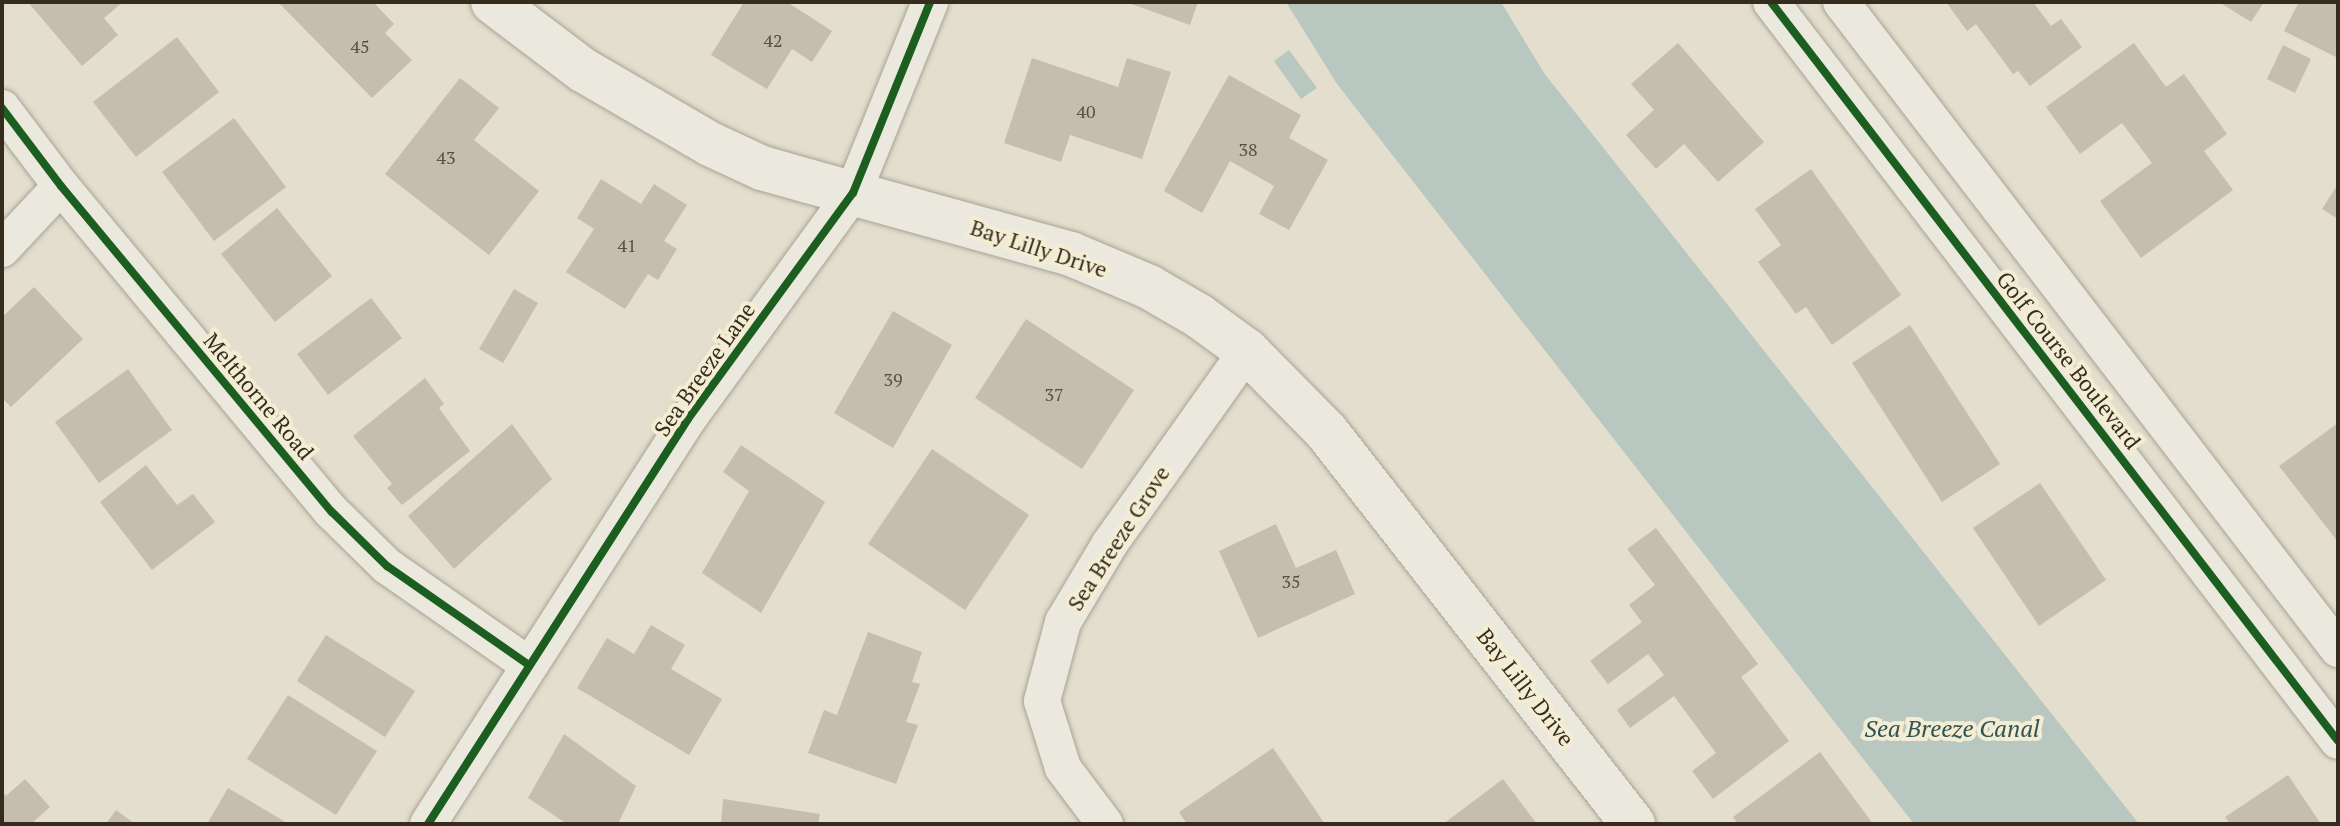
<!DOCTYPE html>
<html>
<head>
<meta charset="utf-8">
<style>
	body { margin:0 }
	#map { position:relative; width:2340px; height:826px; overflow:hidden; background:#e3decd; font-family:"PT Serif",serif }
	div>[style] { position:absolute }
	.water>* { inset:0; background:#b8c8c0 }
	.building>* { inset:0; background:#c6bdae }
	.roads { filter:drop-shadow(0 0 2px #a8a396) drop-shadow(0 0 2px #a8a396) }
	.minor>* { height:36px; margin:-18px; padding:0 18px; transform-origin:18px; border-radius:18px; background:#ebe8de }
	.secondary>* { height:44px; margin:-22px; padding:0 22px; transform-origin:22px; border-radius:22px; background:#ebe8de }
	.cycleway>* { height:8px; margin:-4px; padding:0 4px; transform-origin:4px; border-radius:4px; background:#1b5e20 }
	span { translate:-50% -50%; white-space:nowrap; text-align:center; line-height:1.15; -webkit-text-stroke:8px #f4edd3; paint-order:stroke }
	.number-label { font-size:18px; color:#5a5042 }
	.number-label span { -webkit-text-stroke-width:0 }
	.street-label { font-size:22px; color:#362c1e }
	.water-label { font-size:24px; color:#2e5455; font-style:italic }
	.frame { position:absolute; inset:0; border:4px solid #362c1e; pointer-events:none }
</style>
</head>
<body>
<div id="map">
	<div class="water">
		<i style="clip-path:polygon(1286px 2px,1501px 2px,1544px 73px,2139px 824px,1914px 824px,1337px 84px)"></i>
		<i style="clip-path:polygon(1289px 50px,1317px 88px,1301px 99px,1274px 61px)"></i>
	</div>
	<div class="building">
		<i style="clip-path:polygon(28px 2px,123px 2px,104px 18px,118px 35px,82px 66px)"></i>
		<i style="clip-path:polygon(282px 2px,373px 2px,394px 24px,385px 33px,412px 60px,372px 98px,280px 4px)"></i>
		<i style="clip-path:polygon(744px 2px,787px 2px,832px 31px,812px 62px,792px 49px,767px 89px,711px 55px)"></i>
		<i style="clip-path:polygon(1126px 2px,1198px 2px,1190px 25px)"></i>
		<i style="clip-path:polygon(1946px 2px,2033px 2px,2051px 26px,2061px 19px,2082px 47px,2030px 86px,2018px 71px,2013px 74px,1976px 24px,1967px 31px)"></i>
		<i style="clip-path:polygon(2219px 2px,2264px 2px,2251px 22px)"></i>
		<i style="clip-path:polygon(2299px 2px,2338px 2px,2338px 58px,2284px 31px)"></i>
		<i style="clip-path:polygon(177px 37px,219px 92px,136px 157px,93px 102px)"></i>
		<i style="clip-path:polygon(1678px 43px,1764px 142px,1718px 182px,1684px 144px,1656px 169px,1626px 135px,1654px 110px,1631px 84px)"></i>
		<i style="clip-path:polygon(2134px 43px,2166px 87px,2184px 74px,2227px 134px,2204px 151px,2233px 190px,2141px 258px,2100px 201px,2152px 163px,2122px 123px,2080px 154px,2046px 107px)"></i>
		<i style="clip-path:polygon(2283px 45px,2311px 59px,2295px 93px,2267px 79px)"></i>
		<i style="clip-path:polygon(1032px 58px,1118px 87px,1127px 58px,1171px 72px,1142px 159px,1070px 135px,1061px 162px,1004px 143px)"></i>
		<i style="clip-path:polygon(1229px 75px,1301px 115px,1289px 138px,1328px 160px,1289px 230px,1259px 214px,1274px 186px,1230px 161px,1202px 213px,1164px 191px)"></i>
		<i style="clip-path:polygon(460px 78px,499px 108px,474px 140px,539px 191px,489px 255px,385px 174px)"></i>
		<i style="clip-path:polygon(234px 118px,286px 187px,214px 241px,162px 172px)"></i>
		<i style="clip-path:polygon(1811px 169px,1901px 295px,1832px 345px,1806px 307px,1796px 314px,1758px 262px,1781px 245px,1755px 209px)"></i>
		<i style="clip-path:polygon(601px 179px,641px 204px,654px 184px,687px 205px,664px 241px,677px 249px,658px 280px,648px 274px,625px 309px,566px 272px,594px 229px,577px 218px)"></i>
		<i style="clip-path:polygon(2338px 184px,2338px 219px,2322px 209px)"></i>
		<i style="clip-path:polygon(277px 208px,332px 276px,275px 322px,221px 254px)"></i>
		<i style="clip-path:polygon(34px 287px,83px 339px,11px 407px,2px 398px,2px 317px)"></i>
		<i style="clip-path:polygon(514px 289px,538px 303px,503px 363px,479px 349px)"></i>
		<i style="clip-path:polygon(371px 298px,402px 338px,328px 395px,297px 354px)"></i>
		<i style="clip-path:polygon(893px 311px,952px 345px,893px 448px,834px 413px)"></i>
		<i style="clip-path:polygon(1026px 319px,1134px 390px,1082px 469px,975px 398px)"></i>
		<i style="clip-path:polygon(1910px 325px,2000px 464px,1942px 502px,1852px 363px)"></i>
		<i style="clip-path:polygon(128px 369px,172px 430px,99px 483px,55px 422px)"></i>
		<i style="clip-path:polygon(425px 378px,444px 404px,439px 408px,470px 451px,402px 505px,387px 488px,392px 484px,353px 436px)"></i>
		<i style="clip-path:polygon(2338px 423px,2338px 542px,2279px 466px)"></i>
		<i style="clip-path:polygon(512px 424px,552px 479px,454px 569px,408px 516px)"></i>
		<i style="clip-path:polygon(741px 445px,825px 502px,761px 613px,702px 573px,749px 491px,723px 472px)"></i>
		<i style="clip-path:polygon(932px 449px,1029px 515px,965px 610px,868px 544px)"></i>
		<i style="clip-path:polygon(146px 465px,177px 505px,193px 494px,215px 522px,152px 570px,100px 502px)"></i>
		<i style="clip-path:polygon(2040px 483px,2106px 580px,2039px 626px,1973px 528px)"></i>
		<i style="clip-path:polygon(1276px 524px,1296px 568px,1336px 550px,1355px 594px,1258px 638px,1219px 551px)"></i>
		<i style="clip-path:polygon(1656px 528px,1758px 664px,1741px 677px,1789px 741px,1713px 799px,1692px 771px,1716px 753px,1674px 696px,1630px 728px,1617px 710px,1664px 675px,1648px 654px,1608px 684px,1590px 661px,1642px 622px,1629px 605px,1655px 585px,1627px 549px)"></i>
		<i style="clip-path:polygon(651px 625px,685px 645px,671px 669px,722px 699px,689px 755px,577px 688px,607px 638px,634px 654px)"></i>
		<i style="clip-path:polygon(868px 632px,922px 652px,912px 682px,920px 684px,906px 722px,918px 725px,896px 784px,808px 753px,824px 710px,837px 715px)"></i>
		<i style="clip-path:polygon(326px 635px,415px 691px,385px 737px,297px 681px)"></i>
		<i style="clip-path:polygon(288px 695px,377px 751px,336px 815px,247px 759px)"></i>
		<i style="clip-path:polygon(564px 734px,636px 786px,618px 824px,567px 824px,528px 798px)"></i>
		<i style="clip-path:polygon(1273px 748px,1325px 824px,1187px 824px,1179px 812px)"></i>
		<i style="clip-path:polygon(1820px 752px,1873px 824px,1738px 824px,1733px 817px)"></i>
		<i style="clip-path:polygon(2288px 775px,2321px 824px,2230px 824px,2225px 817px)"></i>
		<i style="clip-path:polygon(25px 779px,50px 807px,31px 824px,2px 824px,2px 791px,6px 796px)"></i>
		<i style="clip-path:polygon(1503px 779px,1537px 824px,1443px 824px)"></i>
		<i style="clip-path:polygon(228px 788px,289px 824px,207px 824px)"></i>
		<i style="clip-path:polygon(723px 799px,820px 814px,818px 824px,721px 824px)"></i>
		<i style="clip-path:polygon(116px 810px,135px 824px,106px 824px)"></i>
	</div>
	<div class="roads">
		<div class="minor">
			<i style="left:1771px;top:2px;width:931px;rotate:52.5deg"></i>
			<i style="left:1841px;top:2px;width:816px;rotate:52.47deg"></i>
			<i style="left:2px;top:108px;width:98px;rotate:52.9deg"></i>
			<i style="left:61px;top:186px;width:424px;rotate:50.3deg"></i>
			<i style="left:332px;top:512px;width:77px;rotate:44.5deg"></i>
			<i style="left:387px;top:566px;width:173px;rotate:34.9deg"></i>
			<i style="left:2px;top:249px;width:86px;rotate:-46.9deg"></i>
			<i style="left:428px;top:824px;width:481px;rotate:-57.3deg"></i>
			<i style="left:688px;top:419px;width:280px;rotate:-53.9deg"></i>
			<i style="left:853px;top:193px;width:206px;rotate:-68deg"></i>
			<i style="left:1105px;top:824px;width:70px;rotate:-126.9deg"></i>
			<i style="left:1063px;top:768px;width:70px;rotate:-107.4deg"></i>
			<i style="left:1042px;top:701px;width:82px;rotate:-75.1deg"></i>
			<i style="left:1063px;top:622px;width:90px;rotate:-59.1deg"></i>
			<i style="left:1109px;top:545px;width:238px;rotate:-54.6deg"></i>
		</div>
		<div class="secondary">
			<i style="left:493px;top:2px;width:113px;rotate:37.1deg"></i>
			<i style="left:583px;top:70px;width:147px;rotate:30.2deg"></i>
			<i style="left:710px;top:144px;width:57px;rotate:24.8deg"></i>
			<i style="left:762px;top:168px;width:48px;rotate:15.8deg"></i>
			<i style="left:808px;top:181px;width:273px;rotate:15.5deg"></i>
			<i style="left:1071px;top:254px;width:85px;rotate:22.9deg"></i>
			<i style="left:1149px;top:287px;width:58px;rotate:30.1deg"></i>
			<i style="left:1199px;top:316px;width:59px;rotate:36.1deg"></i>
			<i style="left:1247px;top:351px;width:112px;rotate:45.4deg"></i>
			<i style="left:1326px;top:431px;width:499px;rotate:52deg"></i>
		</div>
	</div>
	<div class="cycleway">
		<i style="left:1771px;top:2px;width:931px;rotate:52.5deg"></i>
		<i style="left:2px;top:108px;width:98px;rotate:52.9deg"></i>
		<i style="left:61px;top:186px;width:424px;rotate:50.3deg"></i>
		<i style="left:332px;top:512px;width:77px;rotate:44.5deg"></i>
		<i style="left:387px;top:566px;width:173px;rotate:34.9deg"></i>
		<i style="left:428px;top:824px;width:481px;rotate:-57.3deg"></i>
		<i style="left:688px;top:419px;width:280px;rotate:-53.9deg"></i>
		<i style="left:853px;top:193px;width:206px;rotate:-68deg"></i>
	</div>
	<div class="number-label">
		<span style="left:773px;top:40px">42</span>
		<span style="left:360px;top:46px">45</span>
		<span style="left:1086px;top:111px">40</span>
		<span style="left:1248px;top:149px">38</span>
		<span style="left:446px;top:157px">43</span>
		<span style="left:627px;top:245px">41</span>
		<span style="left:893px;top:379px">39</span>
		<span style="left:1054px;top:394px">37</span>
		<span style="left:1291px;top:581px">35</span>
	</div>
	<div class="street-label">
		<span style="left:1039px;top:248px;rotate:18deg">Bay Lilly Drive</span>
		<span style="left:2069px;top:360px;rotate:52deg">Golf Course Boulevard</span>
		<span style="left:704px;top:369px;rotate:-55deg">Sea Breeze Lane</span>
		<span style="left:259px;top:396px;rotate:50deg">Melthorne Road</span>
		<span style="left:1118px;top:538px;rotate:-57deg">Sea Breeze Grove</span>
		<span style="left:1526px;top:687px;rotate:52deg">Bay Lilly Drive</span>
	</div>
	<div class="water-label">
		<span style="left:1952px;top:729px">Sea Breeze Canal</span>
	</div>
	<div class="frame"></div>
</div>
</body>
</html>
